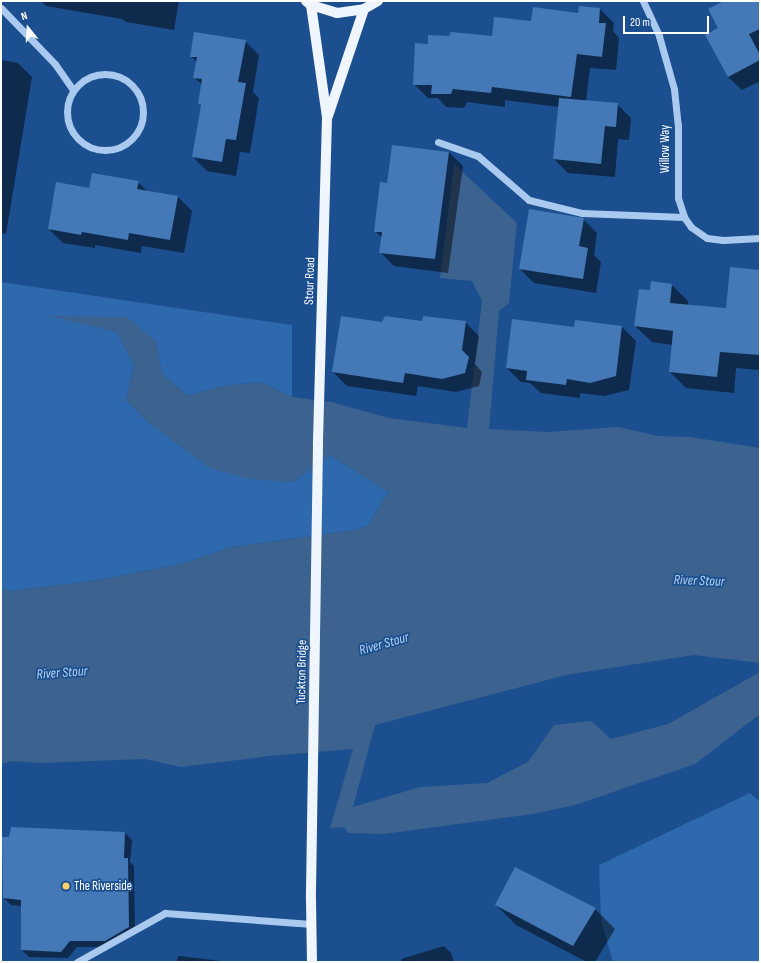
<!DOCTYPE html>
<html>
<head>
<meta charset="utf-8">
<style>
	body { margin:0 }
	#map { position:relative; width:761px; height:963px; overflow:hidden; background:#1b4f8f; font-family:"Sofia Sans Condensed",sans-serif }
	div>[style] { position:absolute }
	.green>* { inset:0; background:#2e69ad }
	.water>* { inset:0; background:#3c6290 }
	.shadow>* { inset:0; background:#0007 }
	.building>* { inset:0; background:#4478b7 }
	.minor>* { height:7px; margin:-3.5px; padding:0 3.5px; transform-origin:3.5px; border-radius:3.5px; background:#a9c9ee }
	.minor>.ring { margin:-3.5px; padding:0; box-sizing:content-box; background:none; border:7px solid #a9c9ee; border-radius:50% }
	.major>* { height:10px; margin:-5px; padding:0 5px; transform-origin:5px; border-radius:5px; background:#f0f6ff }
	.dots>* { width:11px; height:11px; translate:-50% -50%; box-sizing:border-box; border:2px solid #1b4f8f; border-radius:50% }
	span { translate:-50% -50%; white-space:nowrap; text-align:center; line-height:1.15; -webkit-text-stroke:3.5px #1b4f8f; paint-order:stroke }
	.street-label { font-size:13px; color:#fff }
	.poi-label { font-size:13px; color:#fff }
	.left { translate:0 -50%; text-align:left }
	.water-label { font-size:14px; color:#b5d3f5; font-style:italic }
	.frame { position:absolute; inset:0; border:2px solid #fff; pointer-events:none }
	.north { position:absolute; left:8px; top:8px; width:40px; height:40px; -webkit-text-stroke:3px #1b4f8f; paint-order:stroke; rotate:342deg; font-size:11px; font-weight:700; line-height:16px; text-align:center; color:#fff }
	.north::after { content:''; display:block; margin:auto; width:14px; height:18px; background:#fff; clip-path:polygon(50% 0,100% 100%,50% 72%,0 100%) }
	.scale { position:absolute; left:623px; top:16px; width:86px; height:18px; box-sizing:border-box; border:2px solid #fff; border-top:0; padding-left:5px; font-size:12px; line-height:14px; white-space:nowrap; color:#fff; -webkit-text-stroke:3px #1b4f8f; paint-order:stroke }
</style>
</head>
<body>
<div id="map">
	<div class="green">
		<i style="clip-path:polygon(1px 282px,292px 325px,292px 397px,261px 382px,223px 386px,188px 396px,162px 374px,156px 341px,85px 317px,52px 316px,117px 332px,134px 365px,126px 400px,149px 423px,210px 468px,293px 482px,330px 455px,388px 492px,368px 526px,355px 530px,232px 547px,182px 564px,93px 581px,10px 591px,1px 588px)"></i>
		<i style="clip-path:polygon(750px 793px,760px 802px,760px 962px,613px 962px,601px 920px,599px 865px)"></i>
	</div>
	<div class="water">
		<i style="clip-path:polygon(454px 164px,517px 223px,509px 303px,499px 311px,489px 429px,549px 432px,618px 427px,658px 436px,690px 437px,760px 448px,760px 663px,694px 655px,566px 675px,375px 725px,353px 807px,420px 787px,487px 783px,528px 762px,554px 725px,591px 721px,611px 739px,668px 724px,760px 672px,760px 714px,695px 764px,575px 805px,533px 814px,384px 834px,348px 833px,344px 827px,330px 828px,353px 749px,269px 756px,181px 767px,145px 759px,40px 763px,12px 761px,1px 764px,1px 588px,10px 591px,93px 581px,182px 564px,232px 547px,355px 530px,368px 526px,388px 492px,330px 455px,293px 482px,248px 479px,210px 468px,149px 423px,126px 400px,134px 365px,117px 332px,49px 316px,126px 317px,156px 341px,162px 374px,188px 396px,223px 386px,261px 382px,292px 397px,331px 402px,389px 418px,467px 428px,482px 301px,472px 281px,440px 278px)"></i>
	</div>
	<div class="shadow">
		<i style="clip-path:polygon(41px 1px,179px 1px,174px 30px,126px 22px,122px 19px,46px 6px)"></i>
		<i style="clip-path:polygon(726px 1px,760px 1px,760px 81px,742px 90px,728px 77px,720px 28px)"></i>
		<i style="clip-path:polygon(580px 7px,600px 9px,614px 23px,613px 31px,619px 38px,616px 70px,590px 68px,586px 101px,617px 104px,631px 118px,629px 140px,618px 139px,615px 177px,568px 173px,554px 159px,559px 107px,505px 100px,505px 107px,467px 102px,464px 108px,446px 107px,438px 98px,428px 98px,414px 84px,429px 45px,493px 37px,532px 22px,579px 14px)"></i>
		<i style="clip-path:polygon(245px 41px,259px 55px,253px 92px,259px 98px,250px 153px,240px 152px,236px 176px,207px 171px,193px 157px,202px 107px,199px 104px,202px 85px,194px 77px,197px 62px,191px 56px)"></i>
		<i style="clip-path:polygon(1px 60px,18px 63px,32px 77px,6px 234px,1px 233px)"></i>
		<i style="clip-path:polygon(449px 152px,463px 166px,448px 273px,394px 266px,380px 252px,382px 238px,375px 231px,388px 185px)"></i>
		<i style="clip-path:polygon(138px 182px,148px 192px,178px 197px,192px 211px,184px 253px,142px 246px,141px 253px,95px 245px,95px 248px,63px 243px,49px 229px,90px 189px)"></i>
		<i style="clip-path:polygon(583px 219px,597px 233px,594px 255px,601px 262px,596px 293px,534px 283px,520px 269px)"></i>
		<i style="clip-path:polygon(760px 271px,760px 370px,736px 368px,734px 393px,686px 388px,670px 372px,672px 345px,652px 342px,635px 326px,651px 291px,672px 285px,688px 301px,688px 305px,727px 309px)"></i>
		<i style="clip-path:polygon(423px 322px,465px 322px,479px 336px,475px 364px,482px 372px,479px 386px,456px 392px,418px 386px,416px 396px,347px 386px,333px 372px,383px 323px)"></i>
		<i style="clip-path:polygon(622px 327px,636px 341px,629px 390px,604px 396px,580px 393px,580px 398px,541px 393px,530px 383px,521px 382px,507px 368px,575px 329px)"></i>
		<i style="clip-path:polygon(125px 833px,132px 840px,130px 862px,134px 866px,135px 934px,112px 947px,77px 947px,68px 958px,29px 957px,22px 950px,22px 906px,11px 905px,4px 898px)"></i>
		<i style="clip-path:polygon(496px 905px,595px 909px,615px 929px,595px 962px,587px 962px,516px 925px)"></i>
		<i style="clip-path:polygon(444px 946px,451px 953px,454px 962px,402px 962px,401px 959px)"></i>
		<i style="clip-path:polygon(178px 956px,221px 961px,222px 962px,177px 962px)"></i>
	</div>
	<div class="building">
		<i style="clip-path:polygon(724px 1px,760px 1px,760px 29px,749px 34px,760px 55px,760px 60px,728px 77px,705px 35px,718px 28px,708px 9px)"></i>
		<i style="clip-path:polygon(579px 6px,600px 8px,599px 23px,606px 23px,602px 57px,577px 54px,571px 97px,492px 87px,491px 93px,453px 89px,451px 94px,431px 94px,432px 85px,413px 85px,415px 43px,428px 44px,428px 35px,449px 36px,451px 32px,492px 36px,494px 17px,531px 21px,533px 7px,578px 13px)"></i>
		<i style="clip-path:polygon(194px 32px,246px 40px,238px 82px,246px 83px,236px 140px,226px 139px,222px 162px,192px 157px,201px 105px,198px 104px,202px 79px,193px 78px,197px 57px,190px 57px)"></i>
		<i style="clip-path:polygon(559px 98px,618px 103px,616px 127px,605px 126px,601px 164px,553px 159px)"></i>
		<i style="clip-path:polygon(392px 145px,449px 152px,435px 259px,379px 253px,382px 232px,374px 232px,380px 182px,387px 183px)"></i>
		<i style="clip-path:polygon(92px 173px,139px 181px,137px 189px,178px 196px,170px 240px,129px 233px,128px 240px,82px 232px,81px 235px,48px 229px,56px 182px,89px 188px)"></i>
		<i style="clip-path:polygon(529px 209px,584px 218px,579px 246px,588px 248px,583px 279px,519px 269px)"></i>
		<i style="clip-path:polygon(730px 267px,760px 270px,760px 355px,720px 352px,717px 377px,669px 372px,673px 331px,634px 326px,639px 289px,650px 290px,651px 281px,672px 284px,670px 303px,726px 308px)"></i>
		<i style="clip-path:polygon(341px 316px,382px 322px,385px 316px,422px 321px,423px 316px,466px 321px,462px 350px,469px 357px,465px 373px,442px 379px,405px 373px,403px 383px,332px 372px)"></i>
		<i style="clip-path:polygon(512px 319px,574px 327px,575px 320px,622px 326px,616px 376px,590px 383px,567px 379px,566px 385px,526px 380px,527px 371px,506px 368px)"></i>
		<i style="clip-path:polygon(11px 827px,125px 832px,124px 858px,128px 858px,129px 927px,105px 941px,70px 941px,61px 952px,21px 950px,21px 900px,3px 898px,2px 837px,9px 837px)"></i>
		<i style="clip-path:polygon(515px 867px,596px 908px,573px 946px,495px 905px)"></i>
	</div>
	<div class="minor">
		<i style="left:643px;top:1px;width:38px;rotate:65deg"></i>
		<i style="left:659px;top:36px;width:55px;rotate:74.2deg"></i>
		<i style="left:674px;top:89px;width:36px;rotate:84deg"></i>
		<i style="left:678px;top:125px;width:73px;rotate:90deg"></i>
		<i style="left:678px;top:198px;width:20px;rotate:72deg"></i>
		<i style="left:684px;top:217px;width:12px;rotate:55deg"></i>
		<i style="left:691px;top:227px;width:19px;rotate:35deg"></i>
		<i style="left:707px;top:238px;width:16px;rotate:7deg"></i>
		<i style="left:723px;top:240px;width:37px;rotate:-3deg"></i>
		<i style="left:1px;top:8px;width:78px;rotate:46deg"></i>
		<i style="left:55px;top:64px;width:32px;rotate:55deg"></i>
		<i class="ring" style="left:67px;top:74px;width:69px;height:69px"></i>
		<i style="left:438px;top:142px;width:42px;rotate:19.3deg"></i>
		<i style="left:478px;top:156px;width:67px;rotate:40.8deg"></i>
		<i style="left:529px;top:200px;width:55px;rotate:13.8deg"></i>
		<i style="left:582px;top:213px;width:102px;rotate:2.2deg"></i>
		<i style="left:77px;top:962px;width:101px;rotate:-29.1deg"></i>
		<i style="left:165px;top:913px;width:147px;rotate:4.3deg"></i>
	</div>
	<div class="major">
		<i style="left:306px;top:1px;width:6px;rotate:39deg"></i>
		<i style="left:311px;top:5px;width:27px;rotate:17deg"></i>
		<i style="left:337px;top:13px;width:27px;rotate:-8deg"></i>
		<i style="left:364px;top:9px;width:16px;rotate:-30deg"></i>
		<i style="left:311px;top:5px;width:114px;rotate:81.9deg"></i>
		<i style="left:327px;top:118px;width:327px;rotate:91.6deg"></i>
		<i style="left:318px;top:445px;width:455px;rotate:90.9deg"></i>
		<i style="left:311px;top:900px;width:62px;rotate:89.1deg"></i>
		<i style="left:328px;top:116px;width:113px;rotate:-71.4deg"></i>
	</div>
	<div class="dots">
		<i style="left:66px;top:886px;background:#ffd166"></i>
	</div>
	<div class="street-label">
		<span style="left:665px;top:149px;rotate:-90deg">Willow Way</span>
		<span style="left:310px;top:281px;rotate:-88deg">Stour Road</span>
		<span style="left:302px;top:672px;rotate:-89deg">Tuckton Bridge</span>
	</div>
	<div class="poi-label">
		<span class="left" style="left:74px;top:886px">The Riverside</span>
	</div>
	<div class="water-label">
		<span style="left:699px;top:581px;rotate:2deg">River Stour</span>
		<span style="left:384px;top:644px;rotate:-16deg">River Stour</span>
		<span style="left:62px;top:673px;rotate:-4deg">River Stour</span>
	</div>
	<div class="frame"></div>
	<div class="north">N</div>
	<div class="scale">20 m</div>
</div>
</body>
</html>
